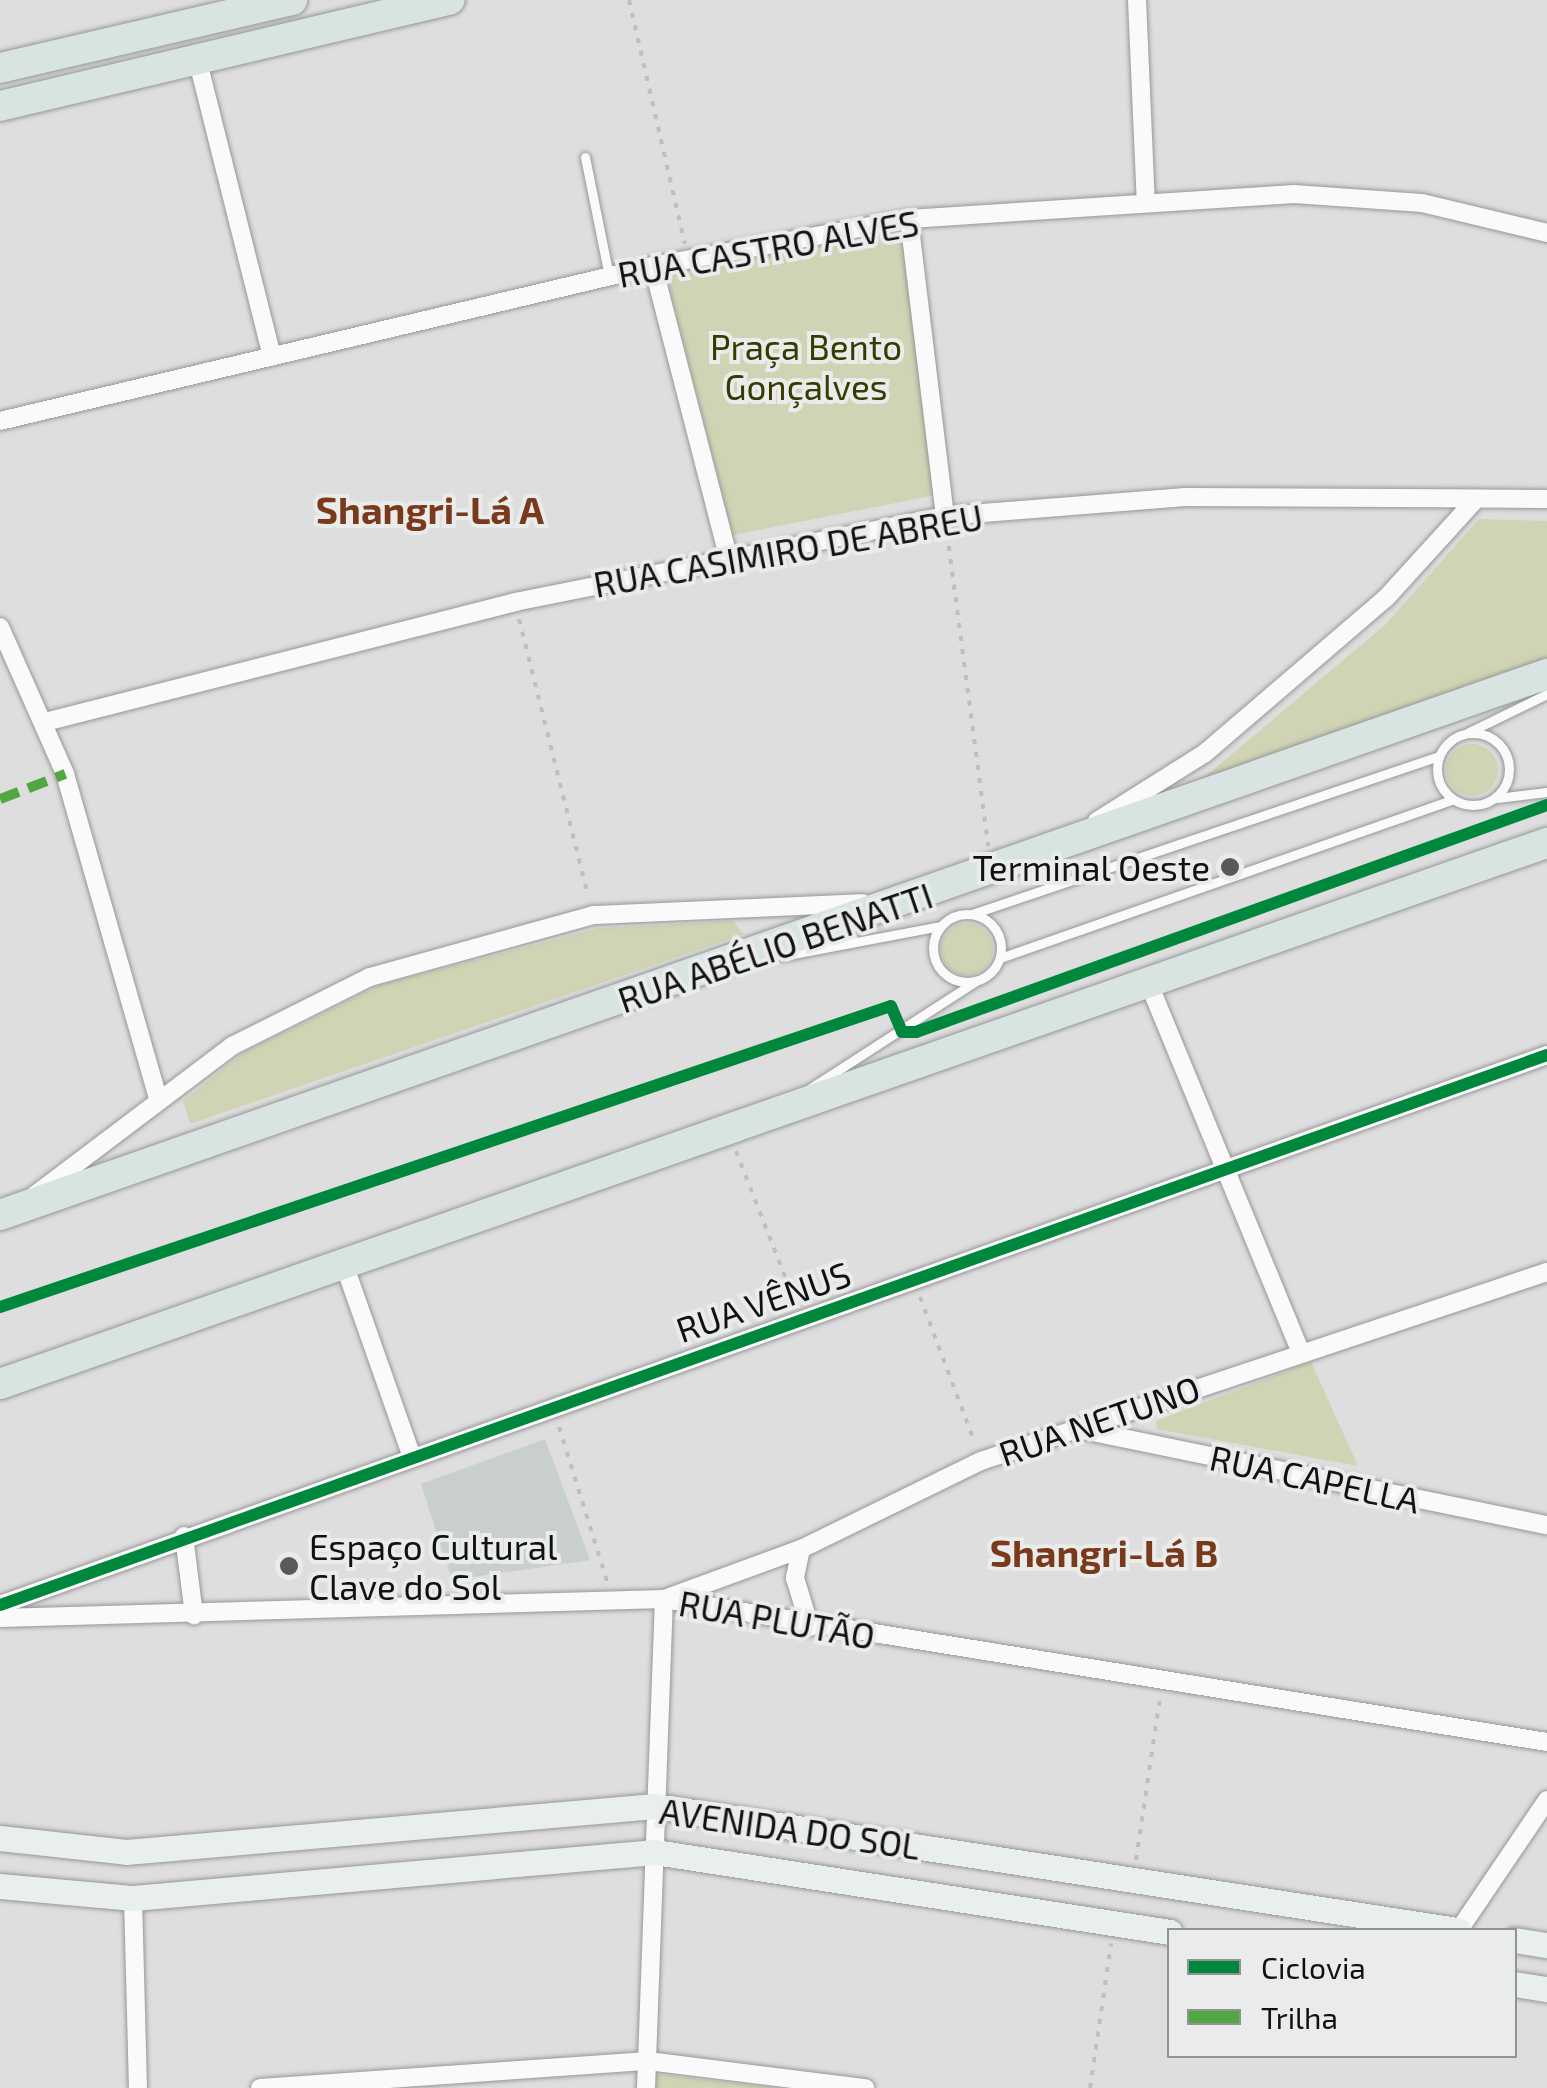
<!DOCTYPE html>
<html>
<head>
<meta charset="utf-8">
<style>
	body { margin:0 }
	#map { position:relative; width:1547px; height:2088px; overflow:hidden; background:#dddedd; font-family:"Exo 2",sans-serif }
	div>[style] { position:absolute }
	.built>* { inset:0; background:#c9cfcb }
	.green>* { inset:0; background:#d0d3b4 }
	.round { border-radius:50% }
	.path>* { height:4px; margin-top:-2px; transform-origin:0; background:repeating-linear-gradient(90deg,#bebfbe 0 5px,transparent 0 13px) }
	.roads { filter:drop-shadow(0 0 2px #969796) drop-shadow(0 0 2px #969796) }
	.lane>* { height:9px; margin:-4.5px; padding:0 4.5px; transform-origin:4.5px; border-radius:4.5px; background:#fafafa }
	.lane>.ring { margin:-4.5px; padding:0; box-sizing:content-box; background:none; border:9px solid #fafafa; border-radius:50% }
	.street>* { height:18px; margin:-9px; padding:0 9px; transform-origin:9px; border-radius:9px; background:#fafafa }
	.secondary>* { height:25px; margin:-12.5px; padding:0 12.5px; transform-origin:12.5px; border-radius:12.5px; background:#e9efee }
	.primary>* { height:30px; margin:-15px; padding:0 15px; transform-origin:15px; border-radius:15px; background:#d7e4e2 }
	.quiet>* { height:10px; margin-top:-5px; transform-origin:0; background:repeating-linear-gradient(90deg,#51a842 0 20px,transparent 0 30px) }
	.cycleway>* { height:12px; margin:-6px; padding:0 6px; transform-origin:6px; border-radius:6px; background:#00873e }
	.dots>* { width:28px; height:28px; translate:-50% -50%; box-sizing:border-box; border:5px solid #e9ecea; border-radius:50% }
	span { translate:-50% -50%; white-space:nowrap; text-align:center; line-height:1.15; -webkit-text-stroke:8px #e9ecea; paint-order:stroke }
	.street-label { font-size:35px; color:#101110 }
	.park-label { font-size:35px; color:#383a02 }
	.poi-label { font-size:35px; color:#101110 }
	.right { translate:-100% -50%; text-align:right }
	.left { translate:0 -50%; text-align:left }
	.neighbourhood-label { font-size:38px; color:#79391a; font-weight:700 }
	.legend { position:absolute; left:1167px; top:1928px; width:350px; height:130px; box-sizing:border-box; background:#e9ecea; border:2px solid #929493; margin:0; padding:12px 18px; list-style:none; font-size:30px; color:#101110 }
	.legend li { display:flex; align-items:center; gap:20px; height:50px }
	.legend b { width:50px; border:2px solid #929493 }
</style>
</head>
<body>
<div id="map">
	<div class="built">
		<i style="clip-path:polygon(545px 1439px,590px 1560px,452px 1580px,421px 1484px)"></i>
	</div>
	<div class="green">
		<i style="clip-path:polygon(902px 226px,936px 495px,733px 535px,666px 273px)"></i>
		<i style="clip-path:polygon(1479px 519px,1547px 521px,1547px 658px,1194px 786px,1385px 625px)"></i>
		<i class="round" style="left:1446px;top:744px;width:52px;height:52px"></i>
		<i style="clip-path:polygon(733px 921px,744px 934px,190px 1124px,183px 1101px,240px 1055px,380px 985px,599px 928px)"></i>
		<i class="round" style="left:941px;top:923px;width:52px;height:52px"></i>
		<i style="clip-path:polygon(1311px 1362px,1358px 1466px,1157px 1429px,1156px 1421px)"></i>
		<i style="clip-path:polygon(655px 2074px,776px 2088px,655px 2088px)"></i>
	</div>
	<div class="path">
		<i style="left:629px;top:0;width:250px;rotate:77.1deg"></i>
		<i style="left:947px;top:533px;width:316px;rotate:82.5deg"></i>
		<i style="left:519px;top:619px;width:285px;rotate:76deg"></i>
		<i style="left:736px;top:1151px;width:165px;rotate:68.7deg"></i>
		<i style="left:920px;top:1297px;width:156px;rotate:69.4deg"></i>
		<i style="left:559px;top:1427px;width:164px;rotate:72.7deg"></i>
		<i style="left:1136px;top:1860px;width:165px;rotate:-81.6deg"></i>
		<i style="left:1090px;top:2088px;width:146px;rotate:-81.7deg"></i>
	</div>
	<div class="roads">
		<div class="lane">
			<i style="left:585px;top:157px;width:121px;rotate:78.6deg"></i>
			<i style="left:1469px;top:732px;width:87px;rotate:-26deg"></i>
			<i class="ring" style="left:1437px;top:733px;width:63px;height:63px"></i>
			<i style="left:1497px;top:798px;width:50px;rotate:-6.8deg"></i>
			<i class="ring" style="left:933px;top:914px;width:59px;height:59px"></i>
			<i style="left:972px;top:914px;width:493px;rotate:-18.7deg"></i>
			<i style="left:782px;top:956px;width:162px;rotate:-10.7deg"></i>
			<i style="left:1000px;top:958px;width:479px;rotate:-19.3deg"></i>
			<i style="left:809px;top:1089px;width:199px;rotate:-32.9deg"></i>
		</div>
		<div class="street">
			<i style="left:1137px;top:0;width:203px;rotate:87.5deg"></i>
			<i style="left:197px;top:58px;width:307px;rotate:75.9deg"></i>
			<i style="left:909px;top:219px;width:299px;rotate:83.1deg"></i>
			<i style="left:653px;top:266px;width:299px;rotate:75.5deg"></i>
			<i style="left:0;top:421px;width:671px;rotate:-13.35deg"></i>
			<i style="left:653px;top:266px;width:260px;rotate:-10.4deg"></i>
			<i style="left:909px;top:219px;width:386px;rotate:-3.7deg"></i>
			<i style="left:1294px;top:194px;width:128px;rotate:4deg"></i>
			<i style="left:1422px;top:203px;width:129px;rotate:13.5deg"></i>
			<i style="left:0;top:627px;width:161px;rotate:66.1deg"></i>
			<i style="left:65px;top:774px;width:337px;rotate:74deg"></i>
			<i style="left:45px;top:722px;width:485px;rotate:-14.3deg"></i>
			<i style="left:515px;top:602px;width:439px;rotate:-11.3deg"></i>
			<i style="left:945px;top:516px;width:241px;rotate:-4.5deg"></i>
			<i style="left:1185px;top:497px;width:362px;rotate:0.3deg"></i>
			<i style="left:1097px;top:821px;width:128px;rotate:-32.2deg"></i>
			<i style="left:1205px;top:753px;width:238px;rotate:-40.6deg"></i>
			<i style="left:1386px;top:598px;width:134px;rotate:-47.7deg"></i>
			<i style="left:1149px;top:984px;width:394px;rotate:67.6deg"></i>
			<i style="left:35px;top:1195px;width:247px;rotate:-37.1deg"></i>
			<i style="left:232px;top:1046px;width:154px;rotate:-26.6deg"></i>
			<i style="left:370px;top:977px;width:231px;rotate:-15.5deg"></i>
			<i style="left:593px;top:915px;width:270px;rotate:-2.5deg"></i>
			<i style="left:345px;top:1267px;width:201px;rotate:70.6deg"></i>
			<i style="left:1083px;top:1430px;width:474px;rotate:11.6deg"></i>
			<i style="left:184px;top:1536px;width:80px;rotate:82.8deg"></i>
			<i style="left:801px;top:1549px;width:30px;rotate:102deg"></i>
			<i style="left:795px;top:1578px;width:51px;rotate:73deg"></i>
			<i style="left:0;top:1605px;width:1642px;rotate:-19.57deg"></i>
			<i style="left:0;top:1618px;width:664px;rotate:-1.64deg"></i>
			<i style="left:664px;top:1599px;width:895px;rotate:9.2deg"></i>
			<i style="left:133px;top:1898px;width:190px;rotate:88.5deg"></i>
			<i style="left:1459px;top:1930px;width:157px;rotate:-55.9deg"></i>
			<i style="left:260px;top:2088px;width:389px;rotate:-4deg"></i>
			<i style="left:648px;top:2061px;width:219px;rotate:7.1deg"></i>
			<i style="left:646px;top:2088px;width:489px;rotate:-87.9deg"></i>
			<i style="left:664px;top:1599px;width:146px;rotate:-20.1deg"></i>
			<i style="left:801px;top:1549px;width:200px;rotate:-26.1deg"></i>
			<i style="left:981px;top:1461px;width:597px;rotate:-18.47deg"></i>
		</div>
		<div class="secondary">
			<i style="left:0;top:1838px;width:127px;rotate:6.3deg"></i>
			<i style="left:126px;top:1852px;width:531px;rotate:-4.97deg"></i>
			<i style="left:655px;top:1806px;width:812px;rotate:8.79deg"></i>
			<i style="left:0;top:1886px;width:134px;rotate:5.2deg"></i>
			<i style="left:133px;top:1898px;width:524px;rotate:-5.04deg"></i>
			<i style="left:655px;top:1852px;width:521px;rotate:8.83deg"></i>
			<i style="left:1514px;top:1940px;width:33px;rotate:9deg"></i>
			<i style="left:1514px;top:1984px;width:33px;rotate:9deg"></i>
		</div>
		<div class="primary">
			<i style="left:0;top:68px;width:300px;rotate:-13.1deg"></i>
			<i style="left:0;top:106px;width:462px;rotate:-13.3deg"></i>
			<i style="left:0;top:1215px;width:1639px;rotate:-19.28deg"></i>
			<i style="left:0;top:1384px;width:1639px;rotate:-19.28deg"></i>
		</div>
	</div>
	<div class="quiet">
		<i style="left:0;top:799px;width:70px;rotate:-21deg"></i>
	</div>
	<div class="cycleway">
		<i style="left:0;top:1307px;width:940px;rotate:-18.67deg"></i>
		<i style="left:891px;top:1006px;width:28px;rotate:67deg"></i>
		<i style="left:902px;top:1032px;width:14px"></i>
		<i style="left:916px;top:1032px;width:671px;rotate:-19.79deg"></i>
		<i style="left:0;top:1605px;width:1642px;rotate:-19.57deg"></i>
	</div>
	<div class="dots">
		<i style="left:1230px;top:867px;background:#585958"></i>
		<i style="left:289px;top:1566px;background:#585958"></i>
	</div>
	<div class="street-label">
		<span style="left:768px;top:248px;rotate:-10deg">RUA CASTRO ALVES</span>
		<span style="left:788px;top:550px;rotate:-10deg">RUA CASIMIRO DE ABREU</span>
		<span style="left:775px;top:947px;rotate:-19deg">RUA ABÉLIO BENATTI</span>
		<span style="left:763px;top:1301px;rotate:-19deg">RUA VÊNUS</span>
		<span style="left:1099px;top:1420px;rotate:-19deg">RUA NETUNO</span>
		<span style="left:1315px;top:1478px;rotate:12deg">RUA CAPELLA</span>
		<span style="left:777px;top:1619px;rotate:10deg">RUA PLUTÃO</span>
		<span style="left:790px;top:1828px;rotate:8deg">AVENIDA DO SOL</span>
	</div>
	<div class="park-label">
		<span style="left:806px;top:366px">Praça Bento<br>Gonçalves</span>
	</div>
	<div class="poi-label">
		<span class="right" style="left:1210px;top:867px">Terminal Oeste</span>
		<span class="left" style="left:309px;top:1566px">Espaço Cultural<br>Clave do Sol</span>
	</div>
	<div class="neighbourhood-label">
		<span style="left:430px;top:510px">Shangri-Lá A</span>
		<span style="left:1104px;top:1553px">Shangri-Lá B</span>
	</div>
	<ul class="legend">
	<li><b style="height:12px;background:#00873e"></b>Ciclovia</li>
	<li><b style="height:12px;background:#51a842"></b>Trilha</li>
	</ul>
</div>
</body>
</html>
